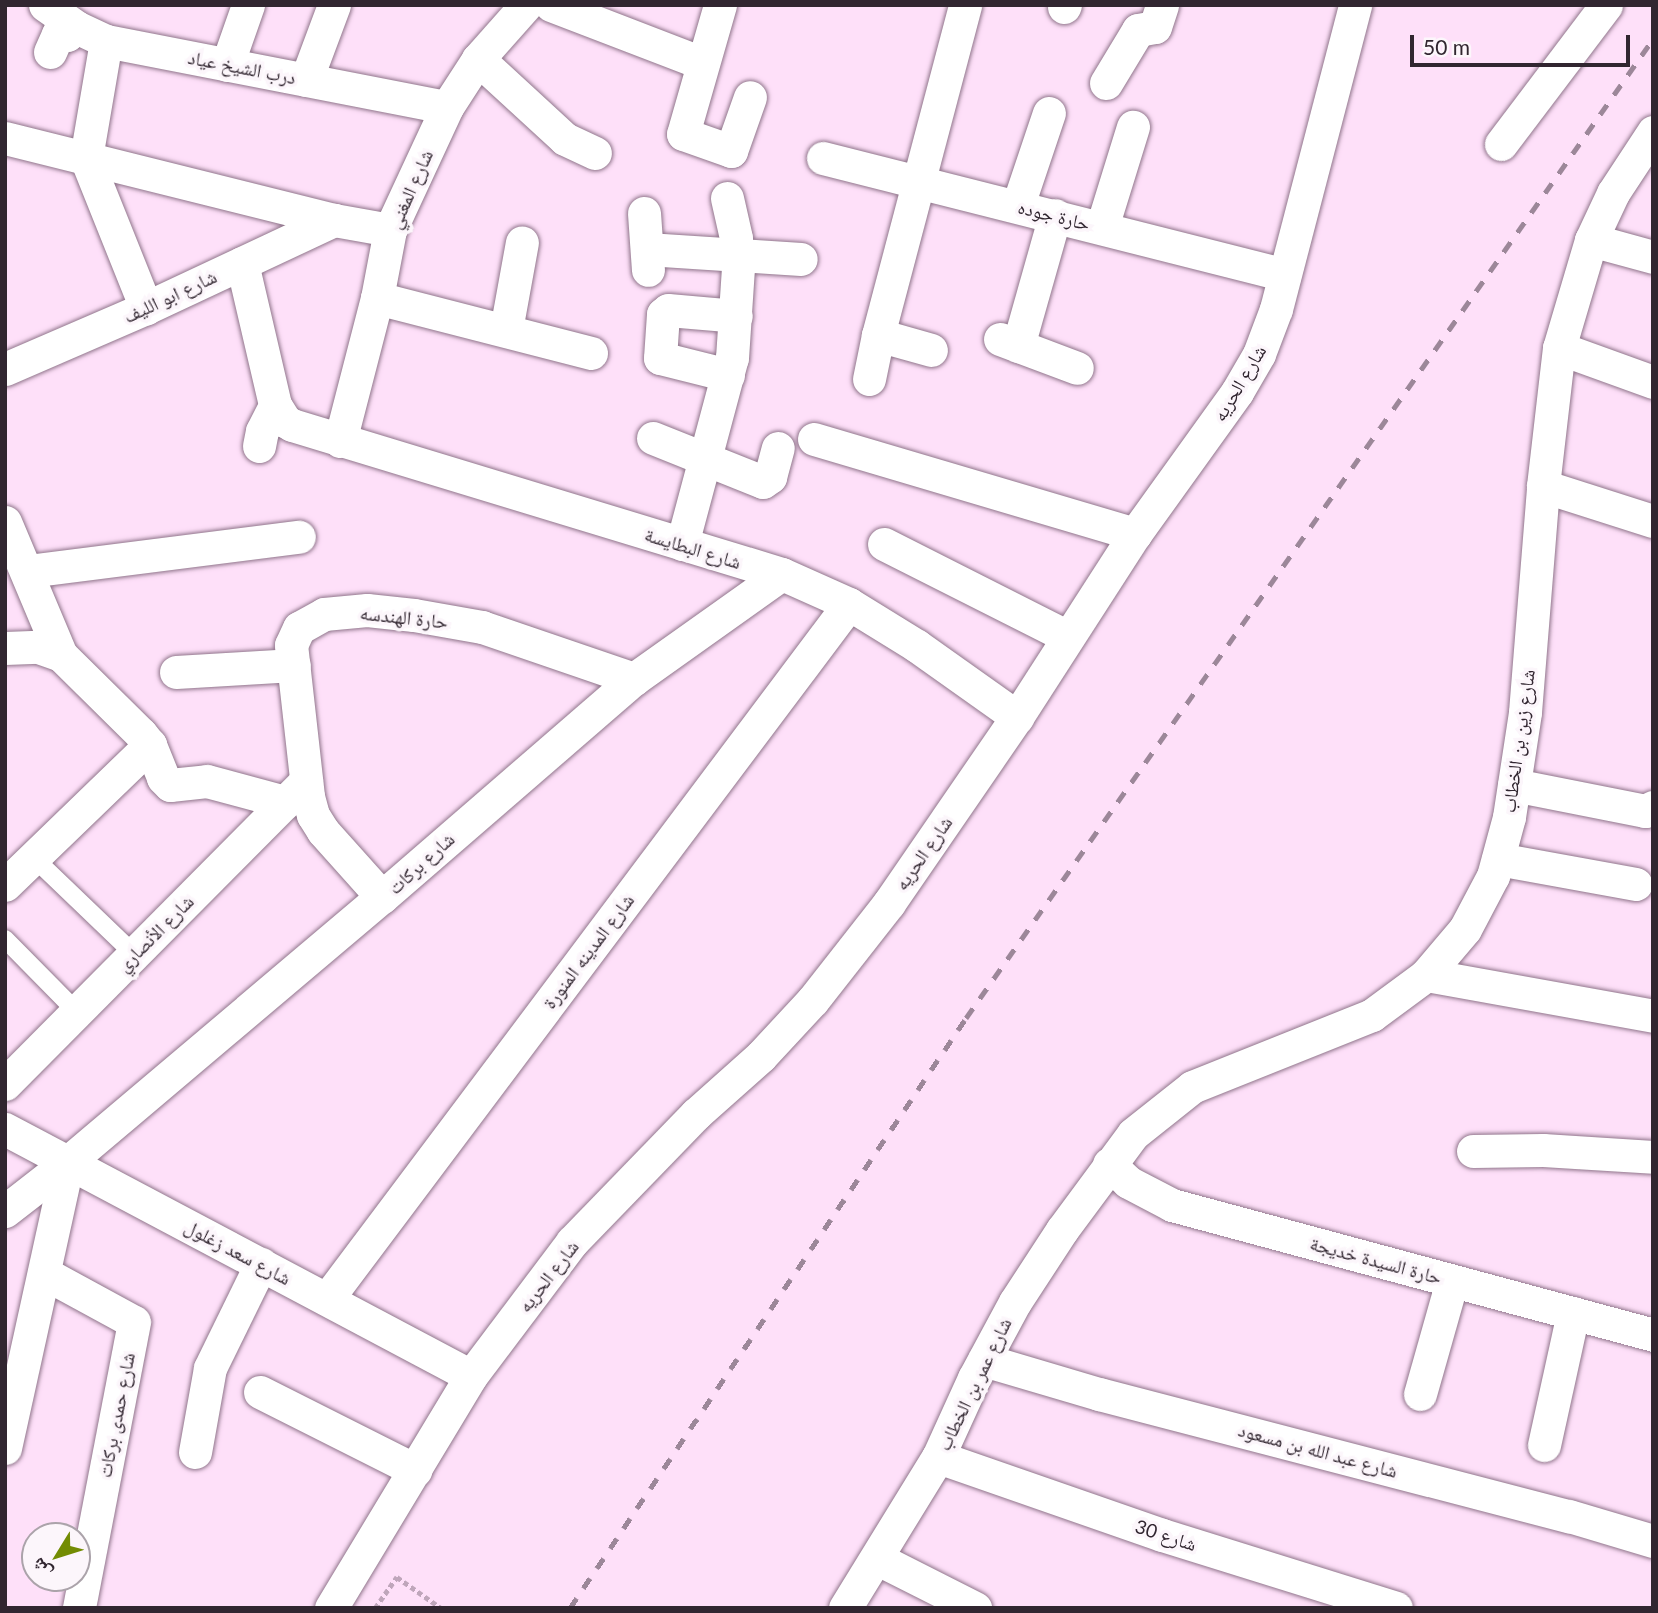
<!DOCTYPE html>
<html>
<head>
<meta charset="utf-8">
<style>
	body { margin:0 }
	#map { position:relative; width:1658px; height:1613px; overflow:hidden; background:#fee0f9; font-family:Lato,"Noto Naskh Arabic",sans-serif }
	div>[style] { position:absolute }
	.path>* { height:4.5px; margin-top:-2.25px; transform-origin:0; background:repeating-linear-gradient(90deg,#bfa6bb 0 5px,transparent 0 8.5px) }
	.roads { filter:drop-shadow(0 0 2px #90758b) drop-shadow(0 0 2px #90758b) }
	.lane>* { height:18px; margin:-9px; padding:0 9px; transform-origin:9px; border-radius:9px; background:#fff }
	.street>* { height:33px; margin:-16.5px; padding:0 16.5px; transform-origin:16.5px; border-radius:16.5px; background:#fff }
	.rail>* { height:5px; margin-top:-2.5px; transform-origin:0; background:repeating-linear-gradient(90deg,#9c8799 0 12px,transparent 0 24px) }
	span { translate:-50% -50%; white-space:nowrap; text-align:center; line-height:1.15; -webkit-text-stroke:7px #fcf6fb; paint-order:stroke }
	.street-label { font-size:19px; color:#312630 }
	.frame { position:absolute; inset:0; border:7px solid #312630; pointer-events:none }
	.north { position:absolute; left:21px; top:1522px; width:70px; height:70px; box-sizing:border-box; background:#fcf6fb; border:2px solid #aba3aa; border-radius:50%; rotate:232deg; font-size:19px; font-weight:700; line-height:28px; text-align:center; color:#312630 }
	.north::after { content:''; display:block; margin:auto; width:24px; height:32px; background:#738c03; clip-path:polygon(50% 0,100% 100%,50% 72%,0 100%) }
	.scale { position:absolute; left:1410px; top:35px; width:220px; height:32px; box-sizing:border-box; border:4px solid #312630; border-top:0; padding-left:9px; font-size:21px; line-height:24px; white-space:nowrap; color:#312630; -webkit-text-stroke:5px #fcf6fb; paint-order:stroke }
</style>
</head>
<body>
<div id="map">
	<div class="path">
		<i style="left:375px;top:1608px;width:38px;rotate:-55deg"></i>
		<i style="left:397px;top:1577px;width:54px;rotate:35.2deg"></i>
	</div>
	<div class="roads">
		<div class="lane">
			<i style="left:34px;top:858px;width:139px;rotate:43.8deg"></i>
			<i style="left:5px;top:939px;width:103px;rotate:45.4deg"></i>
		</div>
		<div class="street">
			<i style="left:45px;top:5px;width:38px;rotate:35deg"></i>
			<i style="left:76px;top:27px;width:33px;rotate:25deg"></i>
			<i style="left:106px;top:41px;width:347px;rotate:11deg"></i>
			<i style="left:551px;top:5px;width:162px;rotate:21deg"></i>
			<i style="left:720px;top:5px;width:134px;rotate:106deg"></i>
			<i style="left:683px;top:134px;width:51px;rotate:19.5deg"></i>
			<i style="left:731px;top:151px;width:57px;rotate:-70.6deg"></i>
			<i style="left:1064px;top:7px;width:2px;rotate:-63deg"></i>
			<i style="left:106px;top:41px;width:119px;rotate:99.7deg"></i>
			<i style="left:86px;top:158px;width:162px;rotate:68.2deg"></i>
			<i style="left:50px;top:52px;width:20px;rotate:-66deg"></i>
			<i style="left:58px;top:34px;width:9px;rotate:6deg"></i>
			<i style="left:67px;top:35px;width:12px;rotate:-42deg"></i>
			<i style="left:478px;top:59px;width:118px;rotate:42.6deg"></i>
			<i style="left:565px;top:139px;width:33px;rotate:25deg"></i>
			<i style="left:227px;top:65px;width:64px;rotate:-70.7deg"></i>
			<i style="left:306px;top:80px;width:80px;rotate:-69.5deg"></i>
			<i style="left:1106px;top:83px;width:62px;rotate:-58.9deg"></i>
			<i style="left:1138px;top:30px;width:17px;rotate:-10deg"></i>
			<i style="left:1155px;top:27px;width:23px;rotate:-72deg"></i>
			<i style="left:5px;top:138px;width:339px;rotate:14deg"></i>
			<i style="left:334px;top:220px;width:57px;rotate:10.1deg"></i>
			<i style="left:1501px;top:144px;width:174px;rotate:-52.9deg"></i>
			<i style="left:823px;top:158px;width:476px;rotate:14.2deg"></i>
			<i style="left:1018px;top:205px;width:97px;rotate:-71.4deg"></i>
			<i style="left:644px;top:213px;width:57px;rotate:86deg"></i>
			<i style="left:1102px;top:227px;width:105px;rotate:-72.8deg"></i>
			<i style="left:1591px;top:240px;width:64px;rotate:15.3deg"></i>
			<i style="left:647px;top:249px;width:154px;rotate:3.7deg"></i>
			<i style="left:242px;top:263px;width:146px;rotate:76.9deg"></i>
			<i style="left:275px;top:405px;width:19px;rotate:58deg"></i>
			<i style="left:285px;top:421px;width:8px;rotate:30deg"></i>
			<i style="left:292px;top:425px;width:512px;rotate:16.91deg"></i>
			<i style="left:782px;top:574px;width:73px;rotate:24.1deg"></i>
			<i style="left:849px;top:604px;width:80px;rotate:31.7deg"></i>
			<i style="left:917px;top:646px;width:123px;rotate:35.4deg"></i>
			<i style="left:377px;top:298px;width:221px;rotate:14.4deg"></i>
			<i style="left:506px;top:330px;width:89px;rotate:-79.7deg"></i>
			<i style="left:878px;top:335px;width:55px;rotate:15.8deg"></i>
			<i style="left:1000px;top:339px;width:82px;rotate:20.6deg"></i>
			<i style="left:1018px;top:346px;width:136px;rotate:-74.2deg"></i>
			<i style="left:1559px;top:348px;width:100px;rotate:19.9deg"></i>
			<i style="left:5px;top:369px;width:154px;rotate:-23.4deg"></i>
			<i style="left:146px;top:308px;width:208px;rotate:-25.1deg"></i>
			<i style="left:728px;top:375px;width:70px;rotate:-166deg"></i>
			<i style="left:660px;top:358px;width:44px;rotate:-86.1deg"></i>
			<i style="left:663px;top:314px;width:6px;rotate:-39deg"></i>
			<i style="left:668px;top:310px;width:68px;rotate:5deg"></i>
			<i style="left:869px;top:379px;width:45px;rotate:-78.4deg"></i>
			<i style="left:878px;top:335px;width:341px;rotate:-75.2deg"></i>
			<i style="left:653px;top:438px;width:118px;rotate:21.8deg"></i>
			<i style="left:763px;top:482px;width:9px;rotate:-36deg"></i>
			<i style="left:770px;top:477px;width:30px;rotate:-75deg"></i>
			<i style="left:814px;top:439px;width:335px;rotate:16.5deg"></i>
			<i style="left:340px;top:441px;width:148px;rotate:-75.5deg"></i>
			<i style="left:377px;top:298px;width:69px;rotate:-79.2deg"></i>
			<i style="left:390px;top:230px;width:136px;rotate:-65.1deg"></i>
			<i style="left:447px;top:107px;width:57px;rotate:-57.1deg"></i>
			<i style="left:478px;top:59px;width:72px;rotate:-48.4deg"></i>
			<i style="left:259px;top:446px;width:15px;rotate:-79deg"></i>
			<i style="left:262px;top:431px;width:29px;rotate:-63deg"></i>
			<i style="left:1543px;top:486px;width:115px;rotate:17.7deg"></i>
			<i style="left:5px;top:522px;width:144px;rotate:67.2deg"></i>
			<i style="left:682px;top:544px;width:193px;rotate:-75deg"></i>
			<i style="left:732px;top:358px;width:90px;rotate:-86.2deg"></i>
			<i style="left:738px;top:268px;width:30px;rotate:-94deg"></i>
			<i style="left:736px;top:238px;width:41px;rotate:-102.7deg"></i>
			<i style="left:884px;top:544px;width:206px;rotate:26.8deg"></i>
			<i style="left:28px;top:571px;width:273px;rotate:-7.2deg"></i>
			<i style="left:5px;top:648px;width:33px;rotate:-2deg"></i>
			<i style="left:38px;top:647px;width:24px;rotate:19deg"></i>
			<i style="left:61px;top:655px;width:112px;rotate:44.6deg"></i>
			<i style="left:141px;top:734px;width:14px;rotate:51deg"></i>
			<i style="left:150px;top:745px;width:35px;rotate:68deg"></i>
			<i style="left:163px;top:778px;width:10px;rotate:45deg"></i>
			<i style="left:170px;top:785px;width:37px;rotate:-6deg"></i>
			<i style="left:207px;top:781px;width:81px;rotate:15.1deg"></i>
			<i style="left:176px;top:672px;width:118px;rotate:-3.4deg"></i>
			<i style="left:1514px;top:785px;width:134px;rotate:11.2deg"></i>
			<i style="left:1645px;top:811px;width:9px;rotate:-27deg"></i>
			<i style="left:1498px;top:859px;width:140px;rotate:10.3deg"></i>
			<i style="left:5px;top:885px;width:202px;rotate:-44deg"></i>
			<i style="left:382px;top:897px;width:89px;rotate:-131.8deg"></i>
			<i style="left:323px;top:831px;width:19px;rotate:-122deg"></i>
			<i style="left:313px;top:815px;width:20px;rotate:-105deg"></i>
			<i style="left:308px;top:796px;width:152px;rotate:-96.4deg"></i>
			<i style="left:291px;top:645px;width:19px;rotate:-65deg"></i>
			<i style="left:299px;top:628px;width:29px;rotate:-29deg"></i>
			<i style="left:324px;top:614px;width:43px;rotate:-5.3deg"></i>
			<i style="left:367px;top:610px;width:47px;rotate:6.1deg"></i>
			<i style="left:414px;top:615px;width:69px;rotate:10deg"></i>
			<i style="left:482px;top:627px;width:161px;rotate:18.9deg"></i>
			<i style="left:1426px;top:975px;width:231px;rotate:10.2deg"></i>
			<i style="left:5px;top:1084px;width:427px;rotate:-45.2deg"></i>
			<i style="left:5px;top:1129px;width:527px;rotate:27.93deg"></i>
			<i style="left:1473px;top:1151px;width:70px;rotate:-0.8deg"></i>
			<i style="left:1543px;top:1150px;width:110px;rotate:3.6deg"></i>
			<i style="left:1109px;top:1164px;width:26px;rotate:43deg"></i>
			<i style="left:1128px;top:1182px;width:50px;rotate:27.6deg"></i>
			<i style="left:1172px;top:1205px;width:498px;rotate:15.1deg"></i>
			<i style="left:5px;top:1211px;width:80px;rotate:-37.9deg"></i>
			<i style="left:68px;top:1162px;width:411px;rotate:-40.2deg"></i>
			<i style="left:382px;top:897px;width:333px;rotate:-40.9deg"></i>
			<i style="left:634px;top:679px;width:181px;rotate:-35.4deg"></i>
			<i style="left:44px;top:1273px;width:102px;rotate:28.6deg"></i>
			<i style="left:134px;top:1322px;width:291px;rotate:100.9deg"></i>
			<i style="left:327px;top:1299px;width:869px;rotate:-53.09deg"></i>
			<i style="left:984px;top:1360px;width:120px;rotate:16.5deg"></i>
			<i style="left:1099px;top:1394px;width:486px;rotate:14.6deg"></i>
			<i style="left:1569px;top:1516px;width:88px;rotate:16.6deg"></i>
			<i style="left:260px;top:1392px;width:174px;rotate:26.7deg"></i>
			<i style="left:1420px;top:1394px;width:117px;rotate:-74.2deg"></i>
			<i style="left:1544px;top:1445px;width:135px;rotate:-77.6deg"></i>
			<i style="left:5px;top:1448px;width:293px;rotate:-77.6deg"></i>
			<i style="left:195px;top:1452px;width:85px;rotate:-79.9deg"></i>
			<i style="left:210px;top:1368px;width:116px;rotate:-63.9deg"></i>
			<i style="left:938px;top:1457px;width:237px;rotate:19.2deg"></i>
			<i style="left:1162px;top:1535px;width:245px;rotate:17.3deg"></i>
			<i style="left:878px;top:1559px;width:109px;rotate:26.8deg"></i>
			<i style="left:331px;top:1608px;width:271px;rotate:-58.9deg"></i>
			<i style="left:471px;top:1376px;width:168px;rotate:-53deg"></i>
			<i style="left:572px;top:1242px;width:178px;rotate:-45.9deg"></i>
			<i style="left:696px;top:1114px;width:87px;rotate:-41.7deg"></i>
			<i style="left:761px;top:1056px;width:76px;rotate:-47.1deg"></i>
			<i style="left:813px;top:1000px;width:123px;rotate:-51.9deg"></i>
			<i style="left:889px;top:903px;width:226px;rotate:-55.5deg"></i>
			<i style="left:1017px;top:717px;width:218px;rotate:-57.2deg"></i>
			<i style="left:1135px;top:534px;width:175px;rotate:-54.3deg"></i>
			<i style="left:1237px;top:392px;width:44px;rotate:-59.9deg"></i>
			<i style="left:1259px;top:354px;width:48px;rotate:-69.3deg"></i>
			<i style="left:1276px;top:309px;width:314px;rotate:-75.4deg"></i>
			<i style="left:845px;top:1608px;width:177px;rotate:-58.4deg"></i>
			<i style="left:938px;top:1457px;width:87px;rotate:-65.5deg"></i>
			<i style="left:974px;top:1378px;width:86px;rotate:-61.7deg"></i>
			<i style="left:1015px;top:1302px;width:86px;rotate:-56.9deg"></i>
			<i style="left:1062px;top:1230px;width:119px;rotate:-53.5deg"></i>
			<i style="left:1133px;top:1134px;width:75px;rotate:-38.5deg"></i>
			<i style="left:1192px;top:1087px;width:194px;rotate:-21.8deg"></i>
			<i style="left:1372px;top:1015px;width:67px;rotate:-36.5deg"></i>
			<i style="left:1426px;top:975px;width:60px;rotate:-49.7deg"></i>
			<i style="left:1465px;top:929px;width:60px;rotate:-62.2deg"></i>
			<i style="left:1493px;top:876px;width:61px;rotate:-74.8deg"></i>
			<i style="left:1509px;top:817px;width:106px;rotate:-81.3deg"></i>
			<i style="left:1525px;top:712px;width:227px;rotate:-85.4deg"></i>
			<i style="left:1543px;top:486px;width:139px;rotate:-83.4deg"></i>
			<i style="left:1559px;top:348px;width:113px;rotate:-73.5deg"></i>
			<i style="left:1591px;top:240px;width:52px;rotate:-64.9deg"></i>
			<i style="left:1613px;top:193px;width:73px;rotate:-56.7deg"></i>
		</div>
	</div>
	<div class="rail">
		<i style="left:570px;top:1608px;width:711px;rotate:-56.13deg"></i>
		<i style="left:966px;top:1018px;width:1196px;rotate:-54.94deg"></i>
	</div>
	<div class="street-label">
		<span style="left:242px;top:67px;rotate:11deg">درب الشيخ عياد</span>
		<span style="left:410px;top:189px;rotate:-66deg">شارع المغني</span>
		<span style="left:1054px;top:215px;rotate:14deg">حارة جوده</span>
		<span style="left:170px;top:296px;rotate:-25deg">شارع ابو الليف</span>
		<span style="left:1239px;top:383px;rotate:-59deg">شارع الحريه</span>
		<span style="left:693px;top:548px;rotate:17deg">شارع البطايسة</span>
		<span style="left:404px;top:617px;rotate:6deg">حارة الهندسه</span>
		<span style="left:1518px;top:741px;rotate:-82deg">شارع زين بن الخطاب</span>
		<span style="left:923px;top:853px;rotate:-55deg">شارع الحريه</span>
		<span style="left:421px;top:863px;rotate:-42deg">شارع بركات</span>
		<span style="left:155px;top:933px;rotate:-45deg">شارع الأنصاري</span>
		<span style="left:588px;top:951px;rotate:-53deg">شارع المدينه المنورة</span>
		<span style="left:238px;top:1252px;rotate:28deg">شارع سعد زغلول</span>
		<span style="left:1376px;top:1260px;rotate:15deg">حارة السيدة خديجة</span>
		<span style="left:548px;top:1276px;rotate:-52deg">شارع الحريه</span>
		<span style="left:974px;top:1384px;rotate:-64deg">شارع عمر بن الخطاب</span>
		<span style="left:116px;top:1415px;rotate:-79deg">شارع حمدى بركات</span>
		<span style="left:1318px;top:1450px;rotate:15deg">شارع عبد الله بن مسعود</span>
		<span style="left:1166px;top:1535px;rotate:18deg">شارع 30</span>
	</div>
	<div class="frame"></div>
	<div class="north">ش</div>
	<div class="scale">50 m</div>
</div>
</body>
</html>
